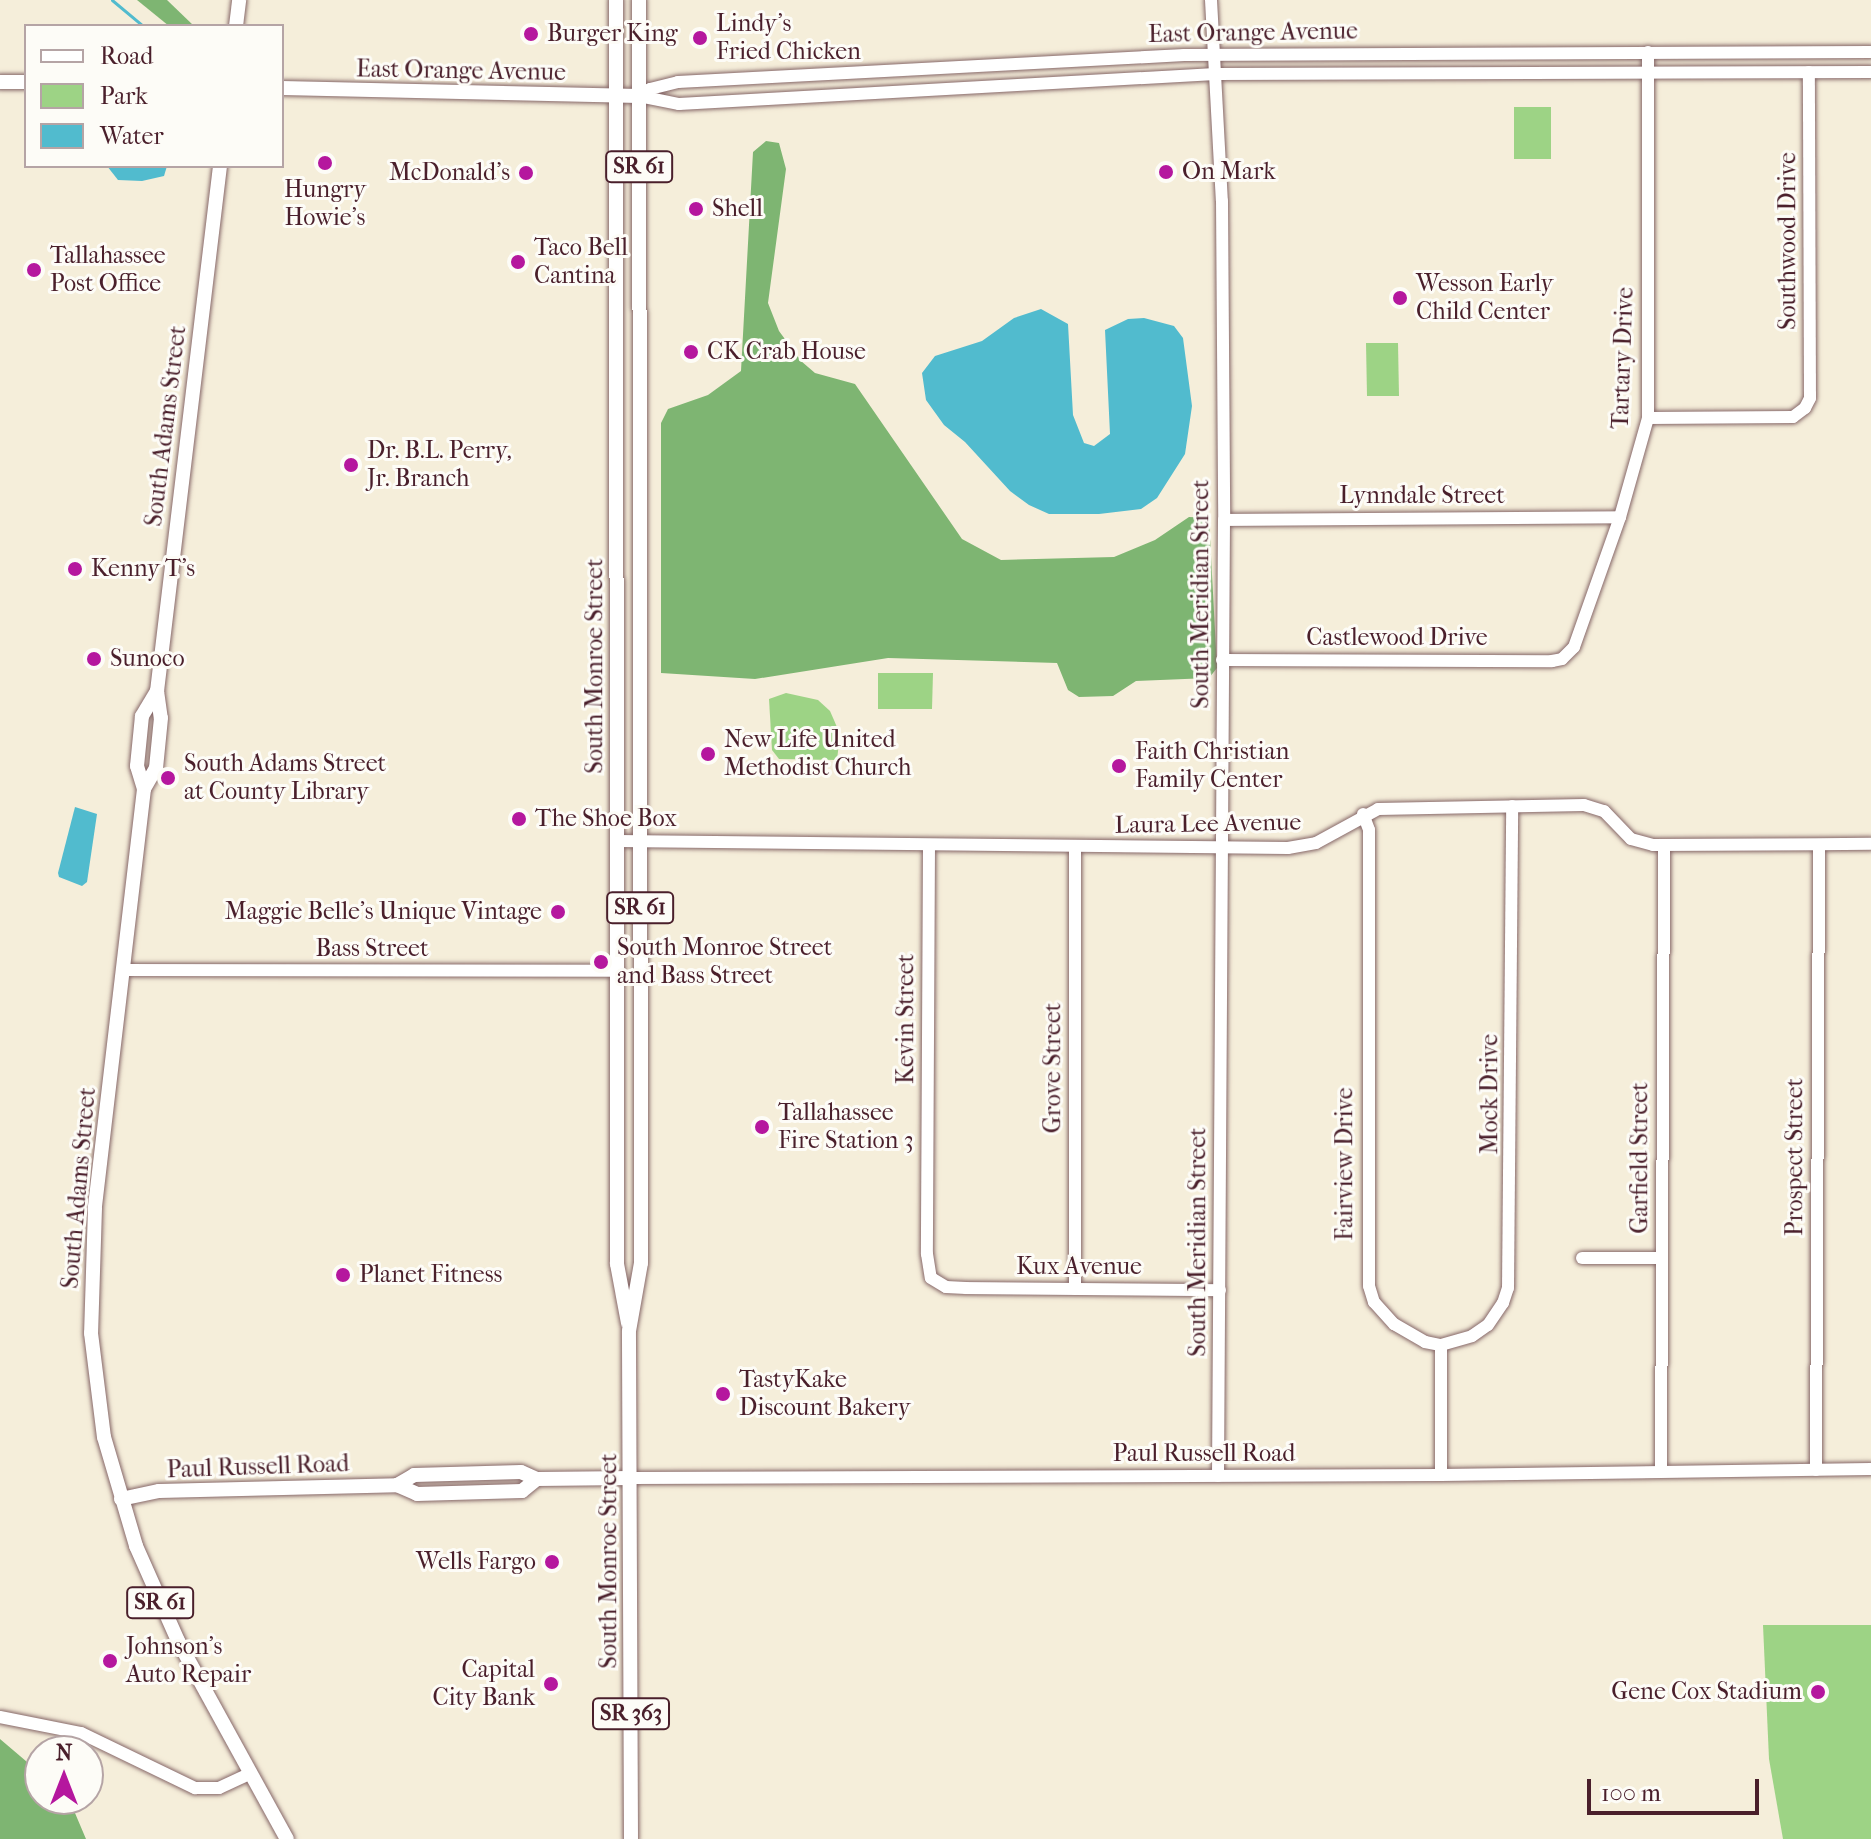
<!DOCTYPE html>
<html>
<head>
<meta charset="utf-8">
<style>
	body { margin:0 }
	#map { position:relative; width:1871px; height:1839px; overflow:hidden; background:#f5eeda; font-family:"IM FELL French Canon",serif }
	div>[style] { position:absolute }
	.green>* { inset:0; background:#9dd385 }
	.forest>* { inset:0; background:#7eb572 }
	.water>* { inset:0; background:#51bbce }
	.stream>* { height:3px; margin:-1.5px; padding:0 1.5px; transform-origin:1.5px; border-radius:1.5px; background:#51bbce }
	.roads { filter:drop-shadow(0 0 2px #866768) drop-shadow(0 0 2px #866768) }
	.minor>* { height:12px; margin:-6px; padding:0 6px; transform-origin:6px; border-radius:6px; background:#fff }
	.major>* { height:14px; margin:-7px; padding:0 7px; transform-origin:7px; border-radius:7px; background:#fff }
	.dots>* { width:22px; height:22px; translate:-50% -50%; box-sizing:border-box; border:4px solid #fdfcf7; border-radius:50% }
	span { translate:-50% -50%; white-space:nowrap; text-align:center; line-height:1.15; -webkit-text-stroke:6px #fdfcf7; paint-order:stroke }
	.shield-label span { padding:2px 6px; background:#fdfcf7; border:2px solid; border-radius:6px; -webkit-text-stroke-width:0 }
	.shield-label { font-size:22px; color:#4a1f2b; font-weight:700 }
	.poi-label { font-size:24px; color:#4a1f2b }
	.left { translate:0 -50%; text-align:left }
	.right { translate:-100% -50%; text-align:right }
	.street-label { font-size:24px; color:#4a1f2b }
	.legend { position:absolute; left:24px; top:24px; width:260px; height:144px; box-sizing:border-box; background:#fdfcf7; border:2px solid #b5a4a5; margin:0; padding:10px 14px; list-style:none; font-size:24px; color:#4a1f2b }
	.legend li { display:flex; align-items:center; gap:16px; height:40px }
	.legend b { width:40px; border:2px solid #b5a4a5 }
	.north { position:absolute; left:24px; top:1735px; width:80px; height:80px; box-sizing:border-box; background:#fdfcf7; border:2px solid #b5a4a5; border-radius:50%; rotate:0deg; font-size:22px; font-weight:700; line-height:32px; text-align:center; color:#4a1f2b }
	.north::after { content:''; display:block; margin:auto; width:28px; height:36px; background:#b5179e; clip-path:polygon(50% 0,100% 100%,50% 72%,0 100%) }
	.scale { position:absolute; left:1587px; top:1779px; width:172px; height:36px; box-sizing:border-box; border:4px solid #4a1f2b; border-top:0; padding-left:10px; font-size:24px; line-height:28px; white-space:nowrap; color:#4a1f2b; -webkit-text-stroke:6px #fdfcf7; paint-order:stroke }
</style>
</head>
<body>
<div id="map">
	<div class="green">
		<i style="clip-path:polygon(1514px 107px,1551px 107px,1551px 159px,1514px 159px)"></i>
		<i style="clip-path:polygon(1366px 343px,1398px 343px,1399px 396px,1367px 396px)"></i>
		<i style="clip-path:polygon(878px 673px,933px 673px,932px 709px,878px 709px)"></i>
		<i style="clip-path:polygon(786px 693px,818px 700px,830px 711px,840px 734px,837px 760px,779px 759px,772px 750px,769px 699px)"></i>
		<i style="clip-path:polygon(1763px 1625px,1871px 1625px,1871px 1839px,1783px 1839px,1769px 1759px)"></i>
	</div>
	<div class="forest">
		<i style="clip-path:polygon(137px 0,167px 0,194px 26px,169px 26px)"></i>
		<i style="clip-path:polygon(766px 141px,779px 143px,786px 169px,768px 303px,779px 331px,801px 361px,815px 373px,855px 384px,962px 539px,1001px 560px,1114px 557px,1155px 540px,1189px 517px,1209px 518px,1217px 668px,1209px 678px,1136px 681px,1113px 696px,1079px 697px,1068px 690px,1057px 663px,888px 658px,755px 679px,661px 673px,661px 423px,668px 409px,708px 395px,741px 371px,753px 152px)"></i>
		<i style="clip-path:polygon(0 1739px,40px 1773px,40px 1799px,66px 1799px,72px 1806px,86px 1839px,0 1839px)"></i>
	</div>
	<div class="water">
		<i style="clip-path:polygon(107px 166px,167px 166px,164px 176px,142px 181px,118px 180px)"></i>
		<i style="clip-path:polygon(1041px 309px,1068px 324px,1073px 415px,1084px 443px,1094px 446px,1110px 434px,1105px 330px,1128px 319px,1144px 318px,1174px 326px,1183px 338px,1192px 406px,1185px 454px,1157px 498px,1141px 509px,1099px 514px,1049px 514px,1029px 505px,1010px 491px,965px 442px,944px 425px,926px 400px,922px 373px,935px 356px,982px 341px,1014px 318px)"></i>
		<i style="clip-path:polygon(75px 807px,97px 814px,87px 882px,82px 886px,59px 877px,58px 873px)"></i>
	</div>
	<div class="stream">
		<i style="left:112px;top:0;width:40px;rotate:40deg"></i>
	</div>
	<div class="roads">
		<div class="minor">
			<i style="left:1211px;top:0;width:201px;rotate:86.9deg"></i>
			<i style="left:1222px;top:201px;width:319px;rotate:89.6deg"></i>
			<i style="left:1224px;top:520px;width:956px;rotate:90.36deg"></i>
			<i style="left:639px;top:96px;width:13px;rotate:-32deg"></i>
			<i style="left:650px;top:89px;width:29px;rotate:-14deg"></i>
			<i style="left:678px;top:82px;width:507px;rotate:-3.05deg"></i>
			<i style="left:1184px;top:55px;width:687px;rotate:-0.25deg"></i>
			<i style="left:639px;top:96px;width:41px;rotate:11.3deg"></i>
			<i style="left:679px;top:104px;width:537px;rotate:-3.2deg"></i>
			<i style="left:1215px;top:74px;width:656px;rotate:-0.17deg"></i>
			<i style="left:1648px;top:418px;width:145px;rotate:-0.4deg"></i>
			<i style="left:1793px;top:417px;width:15px;rotate:-37deg"></i>
			<i style="left:1805px;top:408px;width:11px;rotate:-63deg"></i>
			<i style="left:1810px;top:398px;width:326px;rotate:-90.2deg"></i>
			<i style="left:1224px;top:520px;width:396px;rotate:-0.4deg"></i>
			<i style="left:1222px;top:660px;width:330px;rotate:0.2deg"></i>
			<i style="left:1552px;top:661px;width:10px;rotate:-11deg"></i>
			<i style="left:1562px;top:659px;width:17px;rotate:-45deg"></i>
			<i style="left:1574px;top:647px;width:138px;rotate:-70.5deg"></i>
			<i style="left:1620px;top:517px;width:103px;rotate:-74.2deg"></i>
			<i style="left:1648px;top:418px;width:366px;rotate:-90deg"></i>
			<i style="left:1363px;top:814px;width:17px;rotate:69deg"></i>
			<i style="left:1369px;top:830px;width:456px;rotate:90deg"></i>
			<i style="left:1369px;top:1286px;width:17px;rotate:73deg"></i>
			<i style="left:1374px;top:1302px;width:30px;rotate:48deg"></i>
			<i style="left:1394px;top:1324px;width:36px;rotate:30deg"></i>
			<i style="left:1425px;top:1342px;width:16px;rotate:11deg"></i>
			<i style="left:1441px;top:1345px;width:32px;rotate:-16deg"></i>
			<i style="left:1472px;top:1336px;width:19px;rotate:-35deg"></i>
			<i style="left:1488px;top:1325px;width:27px;rotate:-56deg"></i>
			<i style="left:1503px;top:1303px;width:16px;rotate:-72deg"></i>
			<i style="left:1508px;top:1288px;width:482px;rotate:-89.5deg"></i>
			<i style="left:618px;top:841px;width:670px;rotate:0.6deg"></i>
			<i style="left:1288px;top:848px;width:28px;rotate:-10deg"></i>
			<i style="left:1316px;top:843px;width:71px;rotate:-28.7deg"></i>
			<i style="left:1378px;top:809px;width:206px;rotate:-1.1deg"></i>
			<i style="left:1584px;top:805px;width:21px;rotate:17deg"></i>
			<i style="left:1604px;top:811px;width:39px;rotate:46deg"></i>
			<i style="left:1631px;top:839px;width:23px;rotate:15deg"></i>
			<i style="left:1653px;top:845px;width:218px;rotate:-0.3deg"></i>
			<i style="left:929px;top:846px;width:408px;rotate:90.3deg"></i>
			<i style="left:927px;top:1254px;width:24px;rotate:81deg"></i>
			<i style="left:931px;top:1278px;width:17px;rotate:31deg"></i>
			<i style="left:946px;top:1287px;width:20px;rotate:3deg"></i>
			<i style="left:966px;top:1288px;width:254px;rotate:0.5deg"></i>
			<i style="left:124px;top:970px;width:495px;rotate:0.1deg"></i>
			<i style="left:1582px;top:1258px;width:79px"></i>
			<i style="left:1075px;top:1289px;width:442px;rotate:-90deg"></i>
			<i style="left:1441px;top:1345px;width:130px;rotate:90deg"></i>
			<i style="left:1816px;top:1470px;width:625px;rotate:-89.72deg"></i>
			<i style="left:1661px;top:1471px;width:625px;rotate:-89.72deg"></i>
			<i style="left:631px;top:1478px;width:810px;rotate:-0.21deg"></i>
			<i style="left:1441px;top:1475px;width:430px;rotate:-0.8deg"></i>
			<i style="left:0;top:1717px;width:83px;rotate:11.2deg"></i>
			<i style="left:81px;top:1733px;width:127px;rotate:25.8deg"></i>
			<i style="left:195px;top:1788px;width:24px"></i>
			<i style="left:219px;top:1788px;width:35px;rotate:-25deg"></i>
		</div>
		<div class="major">
			<i style="left:616px;top:0;width:1264px;rotate:89.95deg"></i>
			<i style="left:617px;top:1264px;width:60px;rotate:79.4deg"></i>
			<i style="left:236px;top:26px;width:26px;rotate:-83deg"></i>
			<i style="left:0;top:82px;width:26px"></i>
			<i style="left:282px;top:88px;width:357px;rotate:1.3deg"></i>
			<i style="left:220px;top:166px;width:529px;rotate:96.84deg"></i>
			<i style="left:157px;top:691px;width:27px;rotate:82deg"></i>
			<i style="left:161px;top:718px;width:50px;rotate:95.7deg"></i>
			<i style="left:156px;top:768px;width:24px;rotate:120deg"></i>
			<i style="left:144px;top:789px;width:422px;rotate:96.7deg"></i>
			<i style="left:95px;top:1208px;width:125px;rotate:91.8deg"></i>
			<i style="left:91px;top:1333px;width:105px;rotate:82.9deg"></i>
			<i style="left:104px;top:1437px;width:114px;rotate:73.6deg"></i>
			<i style="left:136px;top:1546px;width:104px;rotate:66.1deg"></i>
			<i style="left:178px;top:1641px;width:226px;rotate:61.2deg"></i>
			<i style="left:144px;top:789px;width:24px;rotate:-107deg"></i>
			<i style="left:137px;top:766px;width:50px;rotate:-84.3deg"></i>
			<i style="left:142px;top:716px;width:29px;rotate:-59deg"></i>
			<i style="left:397px;top:1485px;width:20px;rotate:-30deg"></i>
			<i style="left:414px;top:1475px;width:107px;rotate:-1.6deg"></i>
			<i style="left:521px;top:1472px;width:17px;rotate:24deg"></i>
			<i style="left:537px;top:1479px;width:94px;rotate:-0.6deg"></i>
			<i style="left:121px;top:1499px;width:39px;rotate:-12deg"></i>
			<i style="left:159px;top:1491px;width:238px;rotate:-1.4deg"></i>
			<i style="left:397px;top:1485px;width:22px;rotate:24deg"></i>
			<i style="left:417px;top:1494px;width:105px;rotate:-1.6deg"></i>
			<i style="left:522px;top:1491px;width:19px;rotate:-39deg"></i>
			<i style="left:631px;top:1839px;width:508px;rotate:-90.23deg"></i>
			<i style="left:629px;top:1331px;width:69px;rotate:-80deg"></i>
			<i style="left:641px;top:1263px;width:1263px;rotate:-90.09deg"></i>
		</div>
	</div>
	<div class="dots">
		<i style="left:531px;top:34px;background:#b5179e"></i>
		<i style="left:700px;top:38px;background:#b5179e"></i>
		<i style="left:325px;top:163px;background:#b5179e"></i>
		<i style="left:1166px;top:172px;background:#b5179e"></i>
		<i style="left:526px;top:173px;background:#b5179e"></i>
		<i style="left:696px;top:209px;background:#b5179e"></i>
		<i style="left:518px;top:262px;background:#b5179e"></i>
		<i style="left:34px;top:270px;background:#b5179e"></i>
		<i style="left:1400px;top:298px;background:#b5179e"></i>
		<i style="left:691px;top:352px;background:#b5179e"></i>
		<i style="left:351px;top:465px;background:#b5179e"></i>
		<i style="left:75px;top:569px;background:#b5179e"></i>
		<i style="left:94px;top:659px;background:#b5179e"></i>
		<i style="left:708px;top:754px;background:#b5179e"></i>
		<i style="left:1119px;top:766px;background:#b5179e"></i>
		<i style="left:168px;top:778px;background:#b5179e"></i>
		<i style="left:519px;top:819px;background:#b5179e"></i>
		<i style="left:558px;top:912px;background:#b5179e"></i>
		<i style="left:601px;top:962px;background:#b5179e"></i>
		<i style="left:762px;top:1127px;background:#b5179e"></i>
		<i style="left:343px;top:1275px;background:#b5179e"></i>
		<i style="left:723px;top:1394px;background:#b5179e"></i>
		<i style="left:552px;top:1562px;background:#b5179e"></i>
		<i style="left:110px;top:1661px;background:#b5179e"></i>
		<i style="left:551px;top:1684px;background:#b5179e"></i>
		<i style="left:1818px;top:1692px;background:#b5179e"></i>
	</div>
	<div class="shield-label">
		<span style="left:639px;top:167px">SR 61</span>
		<span style="left:640px;top:908px">SR 61</span>
		<span style="left:160px;top:1603px">SR 61</span>
		<span style="left:631px;top:1714px">SR 363</span>
	</div>
	<div class="poi-label">
		<span class="left" style="left:716px;top:38px">Lindy's<br>Fried Chicken</span>
		<span class="left" style="left:547px;top:34px">Burger King</span>
		<span class="left" style="left:1182px;top:172px">On Mark</span>
		<span class="right" style="left:510px;top:173px">McDonald's</span>
		<span style="left:325px;top:204px">Hungry<br>Howie's</span>
		<span class="left" style="left:712px;top:209px">Shell</span>
		<span class="left" style="left:534px;top:262px">Taco Bell<br>Cantina</span>
		<span class="left" style="left:50px;top:270px">Tallahassee<br>Post Office</span>
		<span class="left" style="left:1416px;top:298px">Wesson Early<br>Child Center</span>
		<span class="left" style="left:707px;top:352px">CK Crab House</span>
		<span class="left" style="left:367px;top:465px">Dr. B.L. Perry,<br>Jr. Branch</span>
		<span class="left" style="left:91px;top:569px">Kenny T's</span>
		<span class="left" style="left:110px;top:659px">Sunoco</span>
		<span class="left" style="left:724px;top:754px">New Life United<br>Methodist Church</span>
		<span class="left" style="left:1135px;top:766px">Faith Christian<br>Family Center</span>
		<span class="left" style="left:184px;top:778px">South Adams Street<br>at County Library</span>
		<span class="left" style="left:535px;top:819px">The Shoe Box</span>
		<span class="right" style="left:542px;top:912px">Maggie Belle's Unique Vintage</span>
		<span class="left" style="left:617px;top:962px">South Monroe Street<br>and Bass Street</span>
		<span class="left" style="left:778px;top:1127px">Tallahassee<br>Fire Station 3</span>
		<span class="left" style="left:359px;top:1275px">Planet Fitness</span>
		<span class="left" style="left:739px;top:1394px">TastyKake<br>Discount Bakery</span>
		<span class="right" style="left:536px;top:1562px">Wells Fargo</span>
		<span class="left" style="left:126px;top:1661px">Johnson's<br>Auto Repair</span>
		<span class="right" style="left:535px;top:1684px">Capital<br>City Bank</span>
		<span class="right" style="left:1802px;top:1692px">Gene Cox Stadium</span>
	</div>
	<div class="street-label">
		<span style="left:1253px;top:33px;rotate:-1deg">East Orange Avenue</span>
		<span style="left:461px;top:71px;rotate:1deg">East Orange Avenue</span>
		<span style="left:1788px;top:241px;rotate:-90deg">Southwood Drive</span>
		<span style="left:1623px;top:358px;rotate:-88deg">Tartary Drive</span>
		<span style="left:166px;top:426px;rotate:-83deg">South Adams Street</span>
		<span style="left:1422px;top:496px">Lynndale Street</span>
		<span style="left:1201px;top:594px;rotate:-90deg">South Meridian Street</span>
		<span style="left:1397px;top:638px">Castlewood Drive</span>
		<span style="left:595px;top:666px;rotate:-90deg">South Monroe Street</span>
		<span style="left:1208px;top:824px;rotate:-1deg">Laura Lee Avenue</span>
		<span style="left:372px;top:949px">Bass Street</span>
		<span style="left:906px;top:1019px;rotate:-90deg">Kevin Street</span>
		<span style="left:1053px;top:1068px;rotate:-90deg">Grove Street</span>
		<span style="left:1490px;top:1094px;rotate:-90deg">Mock Drive</span>
		<span style="left:1795px;top:1157px;rotate:-90deg">Prospect Street</span>
		<span style="left:1640px;top:1158px;rotate:-90deg">Garfield Street</span>
		<span style="left:1345px;top:1164px;rotate:-90deg">Fairview Drive</span>
		<span style="left:79px;top:1188px;rotate:-85deg">South Adams Street</span>
		<span style="left:1198px;top:1242px;rotate:-90deg">South Meridian Street</span>
		<span style="left:1079px;top:1267px">Kux Avenue</span>
		<span style="left:1204px;top:1454px">Paul Russell Road</span>
		<span style="left:258px;top:1467px;rotate:-2deg">Paul Russell Road</span>
		<span style="left:609px;top:1561px;rotate:-90deg">South Monroe Street</span>
	</div>
	<ul class="legend">
	<li><b style="height:10px;background:#fff"></b>Road</li>
	<li><b style="height:22px;background:#9dd385"></b>Park</li>
	<li><b style="height:22px;background:#51bbce"></b>Water</li>
	</ul>
	<div class="north">N</div>
	<div class="scale">100 m</div>
</div>
</body>
</html>
